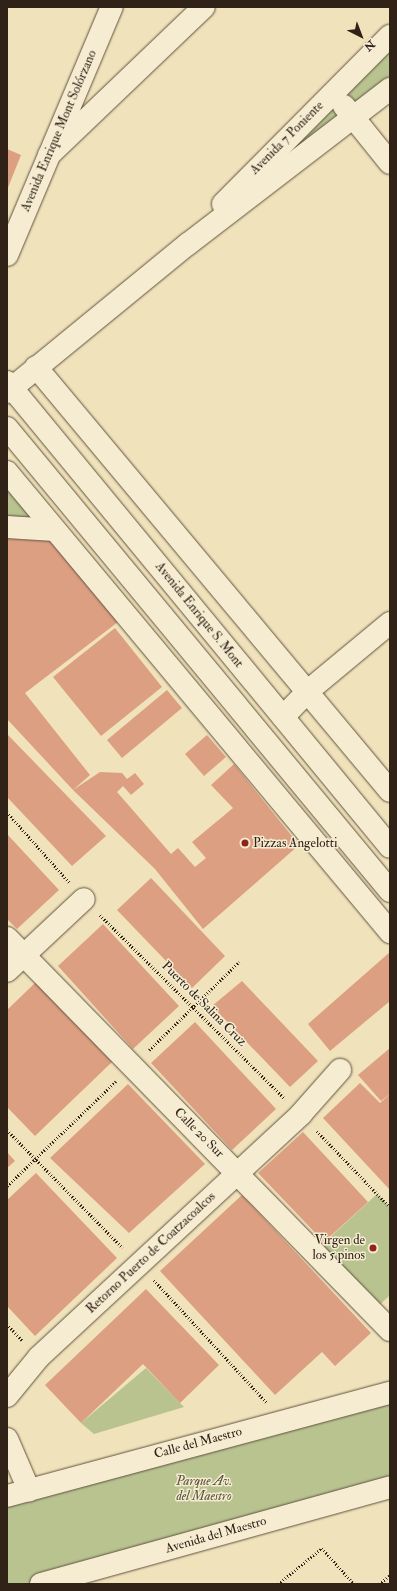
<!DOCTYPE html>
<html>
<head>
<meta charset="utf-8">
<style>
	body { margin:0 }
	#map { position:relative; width:397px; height:1591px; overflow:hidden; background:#f0e2ba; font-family:"IM FELL Double Pica",serif }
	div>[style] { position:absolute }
	.green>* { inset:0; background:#b8c390 }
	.building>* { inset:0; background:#dd9f82 }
	.path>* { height:2.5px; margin-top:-1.25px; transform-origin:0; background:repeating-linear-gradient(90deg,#302216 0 1px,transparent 0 3px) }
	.roads { filter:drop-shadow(0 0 1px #60523f) drop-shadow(0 0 1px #60523f) }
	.street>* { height:22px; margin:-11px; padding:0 11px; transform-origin:11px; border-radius:11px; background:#f5ecd2 }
	.secondary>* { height:22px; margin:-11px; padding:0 11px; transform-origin:11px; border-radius:11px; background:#f5ecd2 }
	.dots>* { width:11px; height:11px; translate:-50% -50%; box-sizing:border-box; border:2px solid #f5ecd2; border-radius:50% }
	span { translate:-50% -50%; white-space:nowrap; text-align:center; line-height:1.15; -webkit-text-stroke:3px #f5ecd2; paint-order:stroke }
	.street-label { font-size:13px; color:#302216 }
	.poi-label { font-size:13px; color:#302216 }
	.left { translate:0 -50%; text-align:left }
	.right { translate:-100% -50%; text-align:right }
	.park-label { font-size:13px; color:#59523b; font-style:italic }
	.frame { position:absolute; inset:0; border:8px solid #302216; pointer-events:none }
	.north { position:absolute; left:341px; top:16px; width:40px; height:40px; -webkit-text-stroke:3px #f5ecd2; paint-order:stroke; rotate:138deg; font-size:11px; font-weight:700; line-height:16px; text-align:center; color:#302216 }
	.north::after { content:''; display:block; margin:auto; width:14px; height:18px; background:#302216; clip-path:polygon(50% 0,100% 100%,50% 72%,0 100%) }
</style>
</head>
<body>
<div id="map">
	<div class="green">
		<i style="clip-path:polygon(390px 38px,390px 88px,196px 231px)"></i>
		<i style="clip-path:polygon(7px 472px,54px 530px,7px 527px)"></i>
		<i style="clip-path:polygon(377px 1194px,390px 1207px,390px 1295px,371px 1313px,313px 1253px)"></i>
		<i style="clip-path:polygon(146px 1368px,184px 1407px,94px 1434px,81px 1423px)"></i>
		<i style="clip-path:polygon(390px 1393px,390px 1487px,35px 1584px,7px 1584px,7px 1496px)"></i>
	</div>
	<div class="building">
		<i style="clip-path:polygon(7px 149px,21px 155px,7px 190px)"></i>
		<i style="clip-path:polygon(46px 536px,118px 622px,25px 693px,90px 775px,73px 790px,7px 719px,7px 538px)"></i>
		<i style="clip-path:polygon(115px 628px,162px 687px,101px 736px,53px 677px)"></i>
		<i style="clip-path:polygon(167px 690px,182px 708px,122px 758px,107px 740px)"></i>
		<i style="clip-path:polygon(7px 734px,106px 836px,72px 866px,7px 797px)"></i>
		<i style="clip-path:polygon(207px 735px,226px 757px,204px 776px,185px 754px)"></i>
		<i style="clip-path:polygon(234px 764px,299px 845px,203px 929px,155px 869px,73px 790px,100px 772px,122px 773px,127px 779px,135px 773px,144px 784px,131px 795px,123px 786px,117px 792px,171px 854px,178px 848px,195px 867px,206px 858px,192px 842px,233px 808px,211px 785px)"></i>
		<i style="clip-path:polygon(7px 834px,59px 890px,17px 929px,7px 919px)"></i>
		<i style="clip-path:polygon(151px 878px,225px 956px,192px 988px,117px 910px)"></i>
		<i style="clip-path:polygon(103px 924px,179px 1006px,133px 1049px,58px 966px)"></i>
		<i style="clip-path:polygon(390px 952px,390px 1001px,330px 1051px,308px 1024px)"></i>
		<i style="clip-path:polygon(242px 981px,318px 1061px,290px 1087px,212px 1006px)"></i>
		<i style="clip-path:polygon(36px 982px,112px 1062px,35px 1136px,7px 1107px,7px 1010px)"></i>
		<i style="clip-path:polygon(195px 1022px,276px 1109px,232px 1150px,151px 1063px)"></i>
		<i style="clip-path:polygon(390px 1048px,390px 1094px,381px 1101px,358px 1075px)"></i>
		<i style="clip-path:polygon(360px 1083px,380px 1103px,390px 1094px,390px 1190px,323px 1118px)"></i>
		<i style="clip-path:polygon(128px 1084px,205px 1164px,129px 1233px,50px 1158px)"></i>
		<i style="clip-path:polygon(303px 1132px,368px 1202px,324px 1242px,258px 1173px)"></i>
		<i style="clip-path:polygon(7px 1152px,15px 1161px,7px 1168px)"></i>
		<i style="clip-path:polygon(36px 1173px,117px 1258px,35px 1336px,7px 1306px,7px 1200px)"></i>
		<i style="clip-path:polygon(242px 1195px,371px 1333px,335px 1366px,322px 1352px,275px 1395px,160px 1271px)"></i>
		<i style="clip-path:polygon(146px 1289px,219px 1365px,180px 1403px,143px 1364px,81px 1423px,45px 1385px)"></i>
	</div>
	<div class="path">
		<i style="left:7px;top:812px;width:94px;rotate:48.5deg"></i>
		<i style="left:100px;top:915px;width:261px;rotate:44.8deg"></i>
		<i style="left:149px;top:1050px;width:126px;rotate:-44.4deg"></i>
		<i style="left:7px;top:1130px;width:165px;rotate:45.5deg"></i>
		<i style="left:317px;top:1131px;width:105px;rotate:46.2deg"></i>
		<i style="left:7px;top:1186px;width:151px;rotate:-43.9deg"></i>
		<i style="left:154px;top:1280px;width:166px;rotate:47.4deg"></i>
		<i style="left:7px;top:1324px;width:23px;rotate:47deg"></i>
		<i style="left:278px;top:1584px;width:57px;rotate:-39.3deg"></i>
		<i style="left:322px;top:1548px;width:48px;rotate:48.4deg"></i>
		<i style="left:379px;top:1584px;width:14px;rotate:-39deg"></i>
	</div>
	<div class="roads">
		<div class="street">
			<i style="left:344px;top:106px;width:73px;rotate:51.1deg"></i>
			<i style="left:49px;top:155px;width:214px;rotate:-43.7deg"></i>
			<i style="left:223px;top:204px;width:237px;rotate:-45.2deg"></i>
			<i style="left:36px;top:367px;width:552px;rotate:50.14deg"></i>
			<i style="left:7px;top:382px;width:602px;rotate:50.52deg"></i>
			<i style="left:7px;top:392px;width:234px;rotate:-39.3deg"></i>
			<i style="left:188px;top:244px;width:255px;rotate:-37.5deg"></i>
			<i style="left:7px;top:428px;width:601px;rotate:50.4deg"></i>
			<i style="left:7px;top:472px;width:599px;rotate:50.22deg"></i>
			<i style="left:7px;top:527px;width:47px;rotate:3.7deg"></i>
			<i style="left:283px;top:717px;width:36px;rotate:-46deg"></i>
			<i style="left:308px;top:691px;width:107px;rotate:-39.7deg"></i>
			<i style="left:7px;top:938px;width:548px;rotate:45.67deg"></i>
			<i style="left:7px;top:971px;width:105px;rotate:-43.1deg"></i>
			<i style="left:7px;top:1396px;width:50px;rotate:-50.6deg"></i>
			<i style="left:39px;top:1357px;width:357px;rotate:-42.8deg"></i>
			<i style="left:301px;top:1114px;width:59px;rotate:-48.4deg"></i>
			<i style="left:7px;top:1439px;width:56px;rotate:66.7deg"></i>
			<i style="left:7px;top:1496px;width:397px;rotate:-15.1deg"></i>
			<i style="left:41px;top:1584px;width:362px;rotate:-15.5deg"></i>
		</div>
		<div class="secondary">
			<i style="left:7px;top:255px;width:269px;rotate:-67.1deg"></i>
		</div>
	</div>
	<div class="dots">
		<i style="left:245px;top:843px;background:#8f2418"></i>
		<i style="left:373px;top:1248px;background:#8f2418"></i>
	</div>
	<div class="street-label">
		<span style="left:59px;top:131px;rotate:-67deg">Avenida Enrique Mont Solórzano</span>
		<span style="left:287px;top:138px;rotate:-45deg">Avenida 7 Poniente</span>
		<span style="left:199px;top:615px;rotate:51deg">Avenida Enrique S. Mont</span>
		<span style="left:204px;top:1004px;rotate:45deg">Puerto de Salina Cruz</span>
		<span style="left:199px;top:1133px;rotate:45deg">Calle 20 Sur</span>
		<span style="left:151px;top:1253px;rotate:-43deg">Retorno Puerto de Coatzacoalcos</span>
		<span style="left:198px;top:1443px;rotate:-15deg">Calle del Maestro</span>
		<span style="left:216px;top:1535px;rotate:-16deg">Avenida del Maestro</span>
	</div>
	<div class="poi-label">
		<span class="left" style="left:253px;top:843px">Pizzas Angelotti</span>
		<span class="right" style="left:365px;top:1248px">Virgen de<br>los 5 pinos</span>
	</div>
	<div class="park-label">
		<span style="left:204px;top:1489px">Parque Av.<br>del Maestro</span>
	</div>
	<div class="frame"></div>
	<div class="north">N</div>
</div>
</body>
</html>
